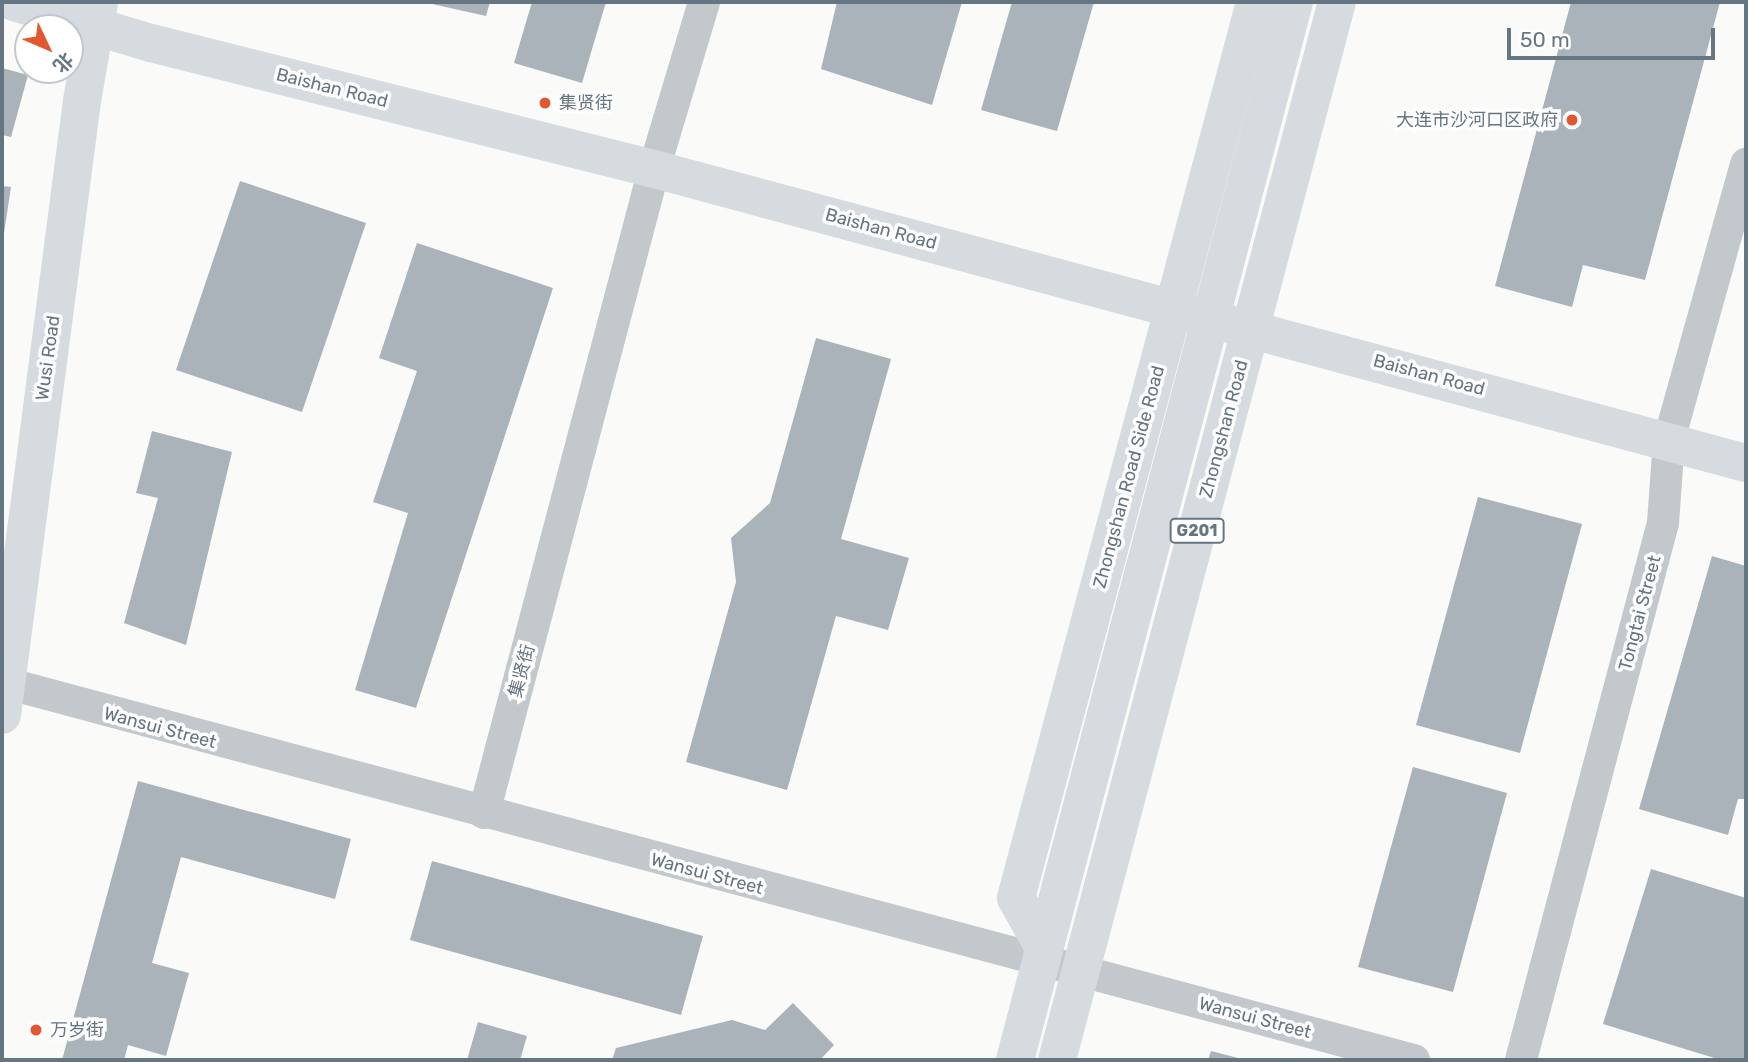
<!DOCTYPE html>
<html>
<head>
<meta charset="utf-8">
<style>
	body { margin:0 }
	#map { position:relative; width:1748px; height:1062px; overflow:hidden; background:#fafaf8; font-family:Rubik,"Noto Sans SC",sans-serif }
	div>[style] { position:absolute }
	.building>* { inset:0; background:#aab3b9 }
	.minor>* { height:32px; margin:-16px; padding:0 16px; transform-origin:16px; border-radius:16px; background:#c3c8cc }
	.major>* { height:38px; margin:-19px; padding:0 19px; transform-origin:19px; border-radius:19px; background:#d6dbdf }
	.highway>* { height:38px; margin:-19px; padding:0 19px; transform-origin:19px; border-radius:19px; background:#d6dbdf }
	.dots>* { width:19px; height:19px; translate:-50% -50%; box-sizing:border-box; border:4px solid #fff; border-radius:50% }
	span { translate:-50% -50%; white-space:nowrap; text-align:center; line-height:1.15; -webkit-text-stroke:7px #fff; paint-order:stroke }
	.shield-label span { padding:2px 5px; background:#fff; border:2px solid; border-radius:5px; -webkit-text-stroke-width:0 }
	.shield-label { font-size:16px; color:#657683; font-weight:700 }
	.street-label { font-size:18px; color:#657683 }
	.poi-label { font-size:18px; color:#657683 }
	.left { translate:0 -50%; text-align:left }
	.right { translate:-100% -50%; text-align:right }
	.frame { position:absolute; inset:0; border:4px solid #657683; pointer-events:none }
	.north { position:absolute; left:14px; top:14px; width:70px; height:70px; box-sizing:border-box; background:#fff; border:2px solid #c1c8cd; border-radius:50%; rotate:134deg; font-size:19px; font-weight:700; line-height:28px; text-align:center; color:#657683 }
	.north::after { content:''; display:block; margin:auto; width:24px; height:32px; background:#e4572e; clip-path:polygon(50% 0,100% 100%,50% 72%,0 100%) }
	.scale { position:absolute; left:1507px; top:28px; width:208px; height:32px; box-sizing:border-box; border:4px solid #657683; border-top:0; padding-left:9px; font-size:21px; line-height:24px; white-space:nowrap; color:#657683; -webkit-text-stroke:5px #fff; paint-order:stroke }
</style>
</head>
<body>
<div id="map">
	<div class="building">
		<i style="clip-path:polygon(423px 2px,490px 2px,486px 16px)"></i>
		<i style="clip-path:polygon(532px 2px,606px 2px,582px 83px,514px 63px)"></i>
		<i style="clip-path:polygon(837px 2px,962px 2px,932px 105px,821px 69px)"></i>
		<i style="clip-path:polygon(1012px 2px,1094px 2px,1057px 131px,981px 110px)"></i>
		<i style="clip-path:polygon(1571px 2px,1720px 2px,1645px 280px,1583px 265px,1572px 307px,1495px 286px)"></i>
		<i style="clip-path:polygon(2px 68px,28px 75px,11px 137px,2px 135px)"></i>
		<i style="clip-path:polygon(240px 181px,366px 223px,302px 412px,176px 370px)"></i>
		<i style="clip-path:polygon(2px 186px,11px 187px,3px 240px,2px 240px)"></i>
		<i style="clip-path:polygon(417px 243px,553px 288px,416px 708px,355px 690px,408px 513px,373px 502px,417px 371px,379px 358px)"></i>
		<i style="clip-path:polygon(816px 338px,891px 359px,841px 539px,909px 558px,888px 630px,836px 616px,787px 790px,686px 762px,736px 582px,731px 538px,770px 503px)"></i>
		<i style="clip-path:polygon(152px 431px,232px 452px,186px 645px,124px 623px,158px 498px,136px 493px)"></i>
		<i style="clip-path:polygon(1478px 497px,1582px 524px,1520px 753px,1416px 725px)"></i>
		<i style="clip-path:polygon(1712px 556px,1746px 566px,1746px 799px,1738px 799px,1728px 835px,1639px 809px)"></i>
		<i style="clip-path:polygon(1413px 767px,1507px 793px,1453px 992px,1358px 967px)"></i>
		<i style="clip-path:polygon(138px 781px,351px 839px,335px 899px,181px 857px,152px 963px,189px 973px,166px 1056px,128px 1045px,124px 1060px,62px 1060px)"></i>
		<i style="clip-path:polygon(432px 861px,703px 936px,681px 1015px,410px 940px)"></i>
		<i style="clip-path:polygon(1651px 869px,1746px 898px,1746px 1060px,1721px 1060px,1603px 1024px)"></i>
		<i style="clip-path:polygon(793px 1003px,834px 1045px,820px 1060px,612px 1060px,616px 1048px,732px 1020px,765px 1030px)"></i>
		<i style="clip-path:polygon(478px 1022px,527px 1036px,520px 1060px,467px 1060px)"></i>
		<i style="clip-path:polygon(1211px 1051px,1242px 1059px,1242px 1060px,1208px 1060px)"></i>
	</div>
	<div class="minor">
		<i style="left:2px;top:682px;width:1462px;rotate:14.99deg"></i>
		<i style="left:484px;top:813px;width:666px;rotate:-75.21deg"></i>
		<i style="left:654px;top:169px;width:174px;rotate:-73.3deg"></i>
		<i style="left:1521px;top:1060px;width:555px;rotate:-75.19deg"></i>
		<i style="left:1663px;top:523px;width:83px;rotate:-85.9deg"></i>
		<i style="left:1669px;top:440px;width:287px;rotate:-74.4deg"></i>
	</div>
	<div class="major">
		<i style="left:14px;top:2px;width:143px;rotate:16.7deg"></i>
		<i style="left:151px;top:43px;width:519px;rotate:14.06deg"></i>
		<i style="left:654px;top:169px;width:1131px;rotate:15.07deg"></i>
		<i style="left:2px;top:715px;width:619px;rotate:-82.58deg"></i>
		<i style="left:82px;top:101px;width:99px;rotate:-80.2deg"></i>
		<i style="left:1044px;top:948px;width:57px;rotate:-119.2deg"></i>
		<i style="left:1016px;top:898px;width:927px;rotate:-75.06deg"></i>
	</div>
	<div class="highway">
		<i style="left:1015px;top:1060px;width:1094px;rotate:-75.23deg"></i>
		<i style="left:1057px;top:1060px;width:1094px;rotate:-75.18deg"></i>
	</div>
	<div class="dots">
		<i style="left:545px;top:103px;background:#e4572e"></i>
		<i style="left:1572px;top:120px;background:#e4572e"></i>
		<i style="left:36px;top:1030px;background:#e4572e"></i>
	</div>
	<div class="shield-label">
		<span style="left:1197px;top:531px">G201</span>
	</div>
	<div class="street-label">
		<span style="left:332px;top:88px;rotate:14deg">Baishan Road</span>
		<span style="left:881px;top:229px;rotate:15deg">Baishan Road</span>
		<span style="left:48px;top:358px;rotate:-82deg">Wusi Road</span>
		<span style="left:1429px;top:375px;rotate:15deg">Baishan Road</span>
		<span style="left:1224px;top:429px;rotate:-75deg">Zhongshan Road</span>
		<span style="left:1129px;top:477px;rotate:-75deg">Zhongshan Road Side Road</span>
		<span style="left:1640px;top:613px;rotate:-75deg">Tongtai Street</span>
		<span style="left:522px;top:671px;rotate:-75deg">集贤街</span>
		<span style="left:160px;top:728px;rotate:15deg">Wansui Street</span>
		<span style="left:707px;top:874px;rotate:15deg">Wansui Street</span>
		<span style="left:1255px;top:1018px;rotate:15deg">Wansui Street</span>
	</div>
	<div class="poi-label">
		<span class="left" style="left:559px;top:103px">集贤街</span>
		<span class="right" style="left:1558px;top:120px">大连市沙河口区政府</span>
		<span class="left" style="left:50px;top:1030px">万岁街</span>
	</div>
	<div class="frame"></div>
	<div class="north">北</div>
	<div class="scale">50 m</div>
</div>
</body>
</html>
